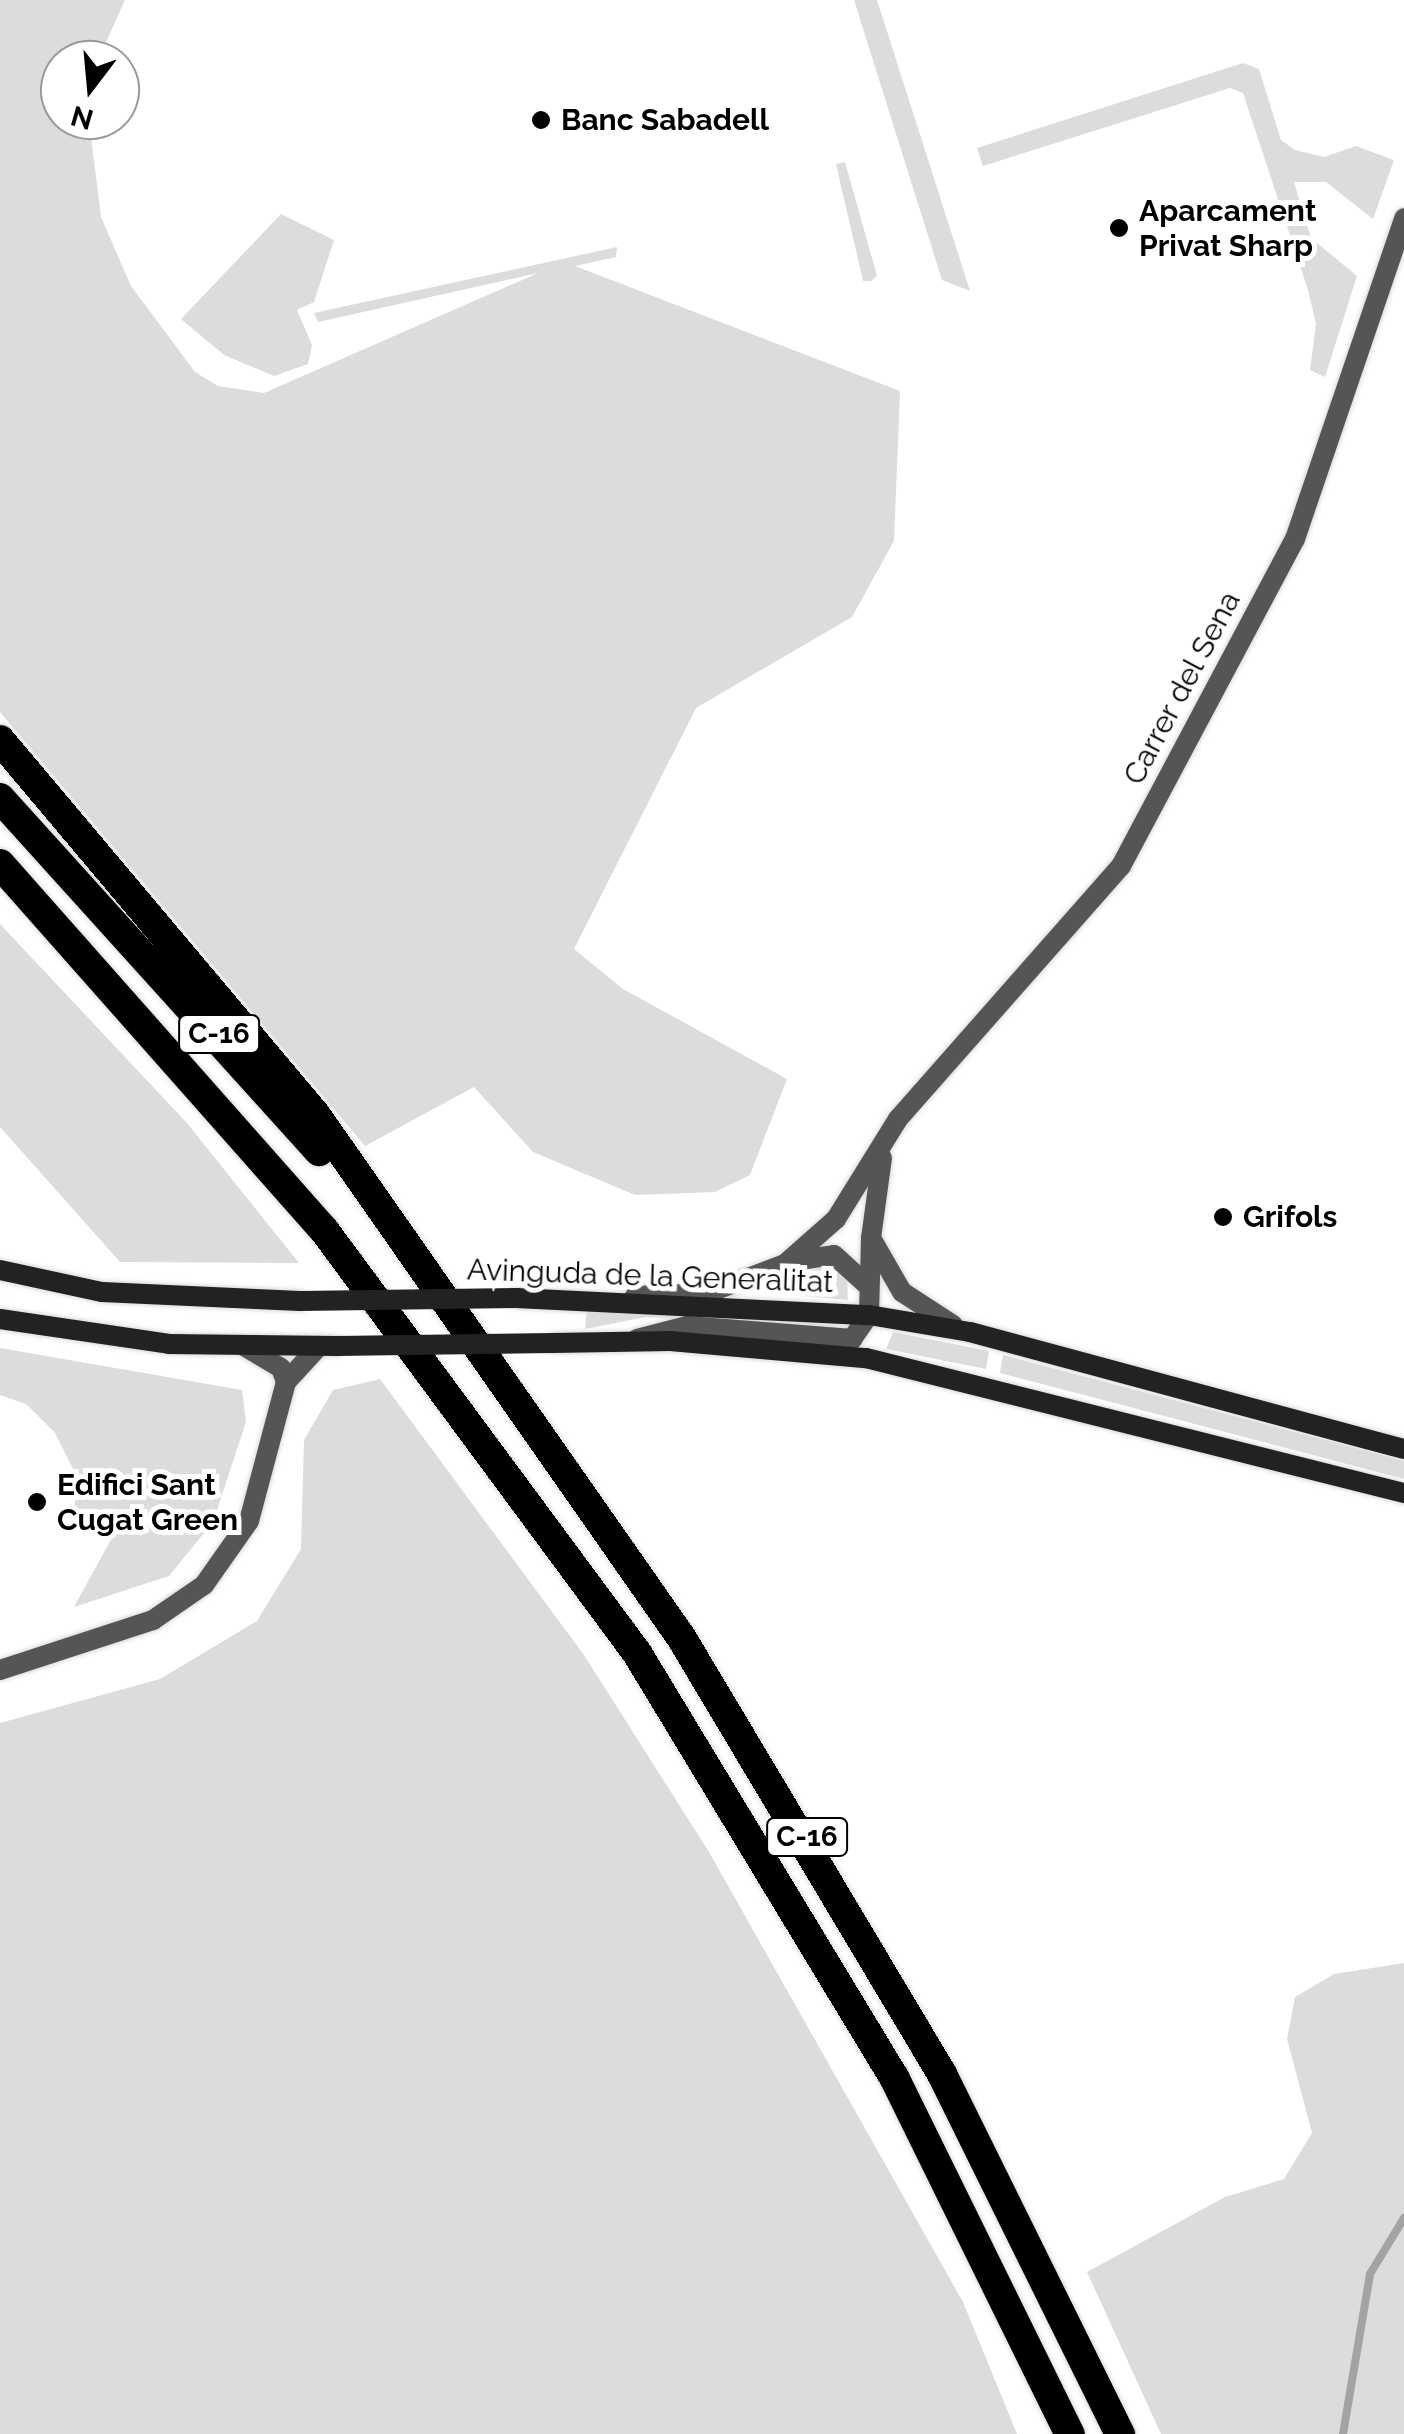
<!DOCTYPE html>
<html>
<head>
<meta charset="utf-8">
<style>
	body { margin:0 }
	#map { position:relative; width:1404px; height:2434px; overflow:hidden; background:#fff; font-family:Raleway,sans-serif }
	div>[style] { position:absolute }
	.green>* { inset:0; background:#dcdcdc }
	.stream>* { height:8px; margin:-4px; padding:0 4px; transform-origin:4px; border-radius:4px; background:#a3a3a3 }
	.roads { filter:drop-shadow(0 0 2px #dbdbdb) drop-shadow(0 0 2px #dbdbdb) }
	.street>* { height:20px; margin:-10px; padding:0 10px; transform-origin:10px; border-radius:10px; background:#555 }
	.secondary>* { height:20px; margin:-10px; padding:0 10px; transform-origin:10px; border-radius:10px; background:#222 }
	.highway>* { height:30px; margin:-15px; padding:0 15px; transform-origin:15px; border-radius:15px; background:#000 }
	.secondary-bridge>* { height:20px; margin:-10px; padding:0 10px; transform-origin:10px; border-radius:10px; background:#222 }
	.dots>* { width:28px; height:28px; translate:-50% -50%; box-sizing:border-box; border:5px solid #fff; border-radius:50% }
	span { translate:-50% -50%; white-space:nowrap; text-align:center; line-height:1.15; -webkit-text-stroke:10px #fff; paint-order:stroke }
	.shield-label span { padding:2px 8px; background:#fff; border:2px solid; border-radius:8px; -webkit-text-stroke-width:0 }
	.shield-label { font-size:28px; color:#000; font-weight:700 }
	.poi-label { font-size:30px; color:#000; font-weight:700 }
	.left { translate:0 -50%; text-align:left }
	.street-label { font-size:30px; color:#000 }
	.north { position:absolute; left:40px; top:40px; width:100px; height:100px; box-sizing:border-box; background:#fff; border:2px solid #999; border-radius:50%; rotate:196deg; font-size:28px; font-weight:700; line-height:40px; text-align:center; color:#000 }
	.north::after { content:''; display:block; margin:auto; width:35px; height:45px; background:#000; clip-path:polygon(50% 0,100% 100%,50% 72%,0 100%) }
</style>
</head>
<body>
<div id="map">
	<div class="green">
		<i style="clip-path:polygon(0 0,125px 0,98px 60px,60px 60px,60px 120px,89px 120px,101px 217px,131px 286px,195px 372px,218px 386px,264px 393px,538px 273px,318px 322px,314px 313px,617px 247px,616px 257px,575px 266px,900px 391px,894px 541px,852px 617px,696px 708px,574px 949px,623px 989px,787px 1079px,750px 1175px,715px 1192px,635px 1195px,533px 1152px,474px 1087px,365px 1146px,0 712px)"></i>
		<i style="clip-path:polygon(854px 0,877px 0,970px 291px,942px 280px)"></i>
		<i style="clip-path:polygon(1243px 63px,1259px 69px,1281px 140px,1295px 150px,1324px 157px,1356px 146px,1394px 160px,1373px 219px,1326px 182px,1294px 182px,1311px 238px,1357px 276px,1325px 377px,1310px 370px,1316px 324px,1308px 290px,1243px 93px,1230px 88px,983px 166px,977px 148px)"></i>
		<i style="clip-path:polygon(845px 162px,877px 276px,871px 281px,863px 281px,836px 164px)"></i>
		<i style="clip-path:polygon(281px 214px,334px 240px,314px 302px,297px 310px,312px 345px,308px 364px,274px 376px,224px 355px,181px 319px)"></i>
		<i style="clip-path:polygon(0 924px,187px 1123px,299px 1263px,120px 1262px,0 1127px)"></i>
		<i style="clip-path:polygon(828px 1265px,847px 1279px,848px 1300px,749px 1291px)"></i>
		<i style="clip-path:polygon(587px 1310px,827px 1323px,646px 1317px,585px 1329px)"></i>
		<i style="clip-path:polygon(893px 1332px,989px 1351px,986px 1369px,886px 1349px)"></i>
		<i style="clip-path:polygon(0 1348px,242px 1390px,246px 1422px,213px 1522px,169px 1576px,74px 1607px,114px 1534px,73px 1527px,77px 1477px,55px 1433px,26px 1404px,0 1395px)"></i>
		<i style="clip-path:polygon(1003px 1355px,1404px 1461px,1404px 1479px,1000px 1373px)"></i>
		<i style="clip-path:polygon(380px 1379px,584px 1655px,709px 1852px,963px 2302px,1017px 2434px,0 2434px,0 1723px,160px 1679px,257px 1621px,301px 1549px,304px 1440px,333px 1390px)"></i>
		<i style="clip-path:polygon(1404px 1963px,1404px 2434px,1161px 2434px,1087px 2272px,1225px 2197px,1284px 2179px,1312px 2133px,1287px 2039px,1295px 1997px,1334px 1974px)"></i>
	</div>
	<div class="stream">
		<i style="left:1343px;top:2434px;width:162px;rotate:-80.4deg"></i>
		<i style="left:1370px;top:2274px;width:66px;rotate:-58.7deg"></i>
	</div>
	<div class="roads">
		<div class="street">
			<i style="left:882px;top:1158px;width:81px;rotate:97.8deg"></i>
			<i style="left:871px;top:1238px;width:62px;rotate:60.1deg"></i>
			<i style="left:902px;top:1292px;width:61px;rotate:32.9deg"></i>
			<i style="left:793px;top:1261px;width:41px;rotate:-8.3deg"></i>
			<i style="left:834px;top:1255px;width:43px;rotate:42.2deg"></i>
			<i style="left:635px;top:1296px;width:73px;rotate:-2.4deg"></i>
			<i style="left:708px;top:1293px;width:82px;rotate:-20.6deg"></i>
			<i style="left:785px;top:1264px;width:68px;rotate:-41.4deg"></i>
			<i style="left:836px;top:1219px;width:118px;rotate:-58.2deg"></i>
			<i style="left:898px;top:1119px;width:337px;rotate:-48.6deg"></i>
			<i style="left:1121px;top:866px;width:370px;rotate:-62deg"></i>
			<i style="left:1295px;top:539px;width:339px;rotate:-71.2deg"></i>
			<i style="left:637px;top:1339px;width:52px;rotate:-14.6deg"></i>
			<i style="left:687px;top:1326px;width:166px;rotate:4.5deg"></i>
			<i style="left:852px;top:1339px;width:29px;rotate:-55deg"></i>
			<i style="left:869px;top:1315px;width:77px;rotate:-88.5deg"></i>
			<i style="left:242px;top:1345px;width:45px;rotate:30.5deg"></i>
			<i style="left:281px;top:1368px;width:15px;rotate:70deg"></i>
			<i style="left:0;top:1670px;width:161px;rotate:-18.1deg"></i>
			<i style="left:153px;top:1620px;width:62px;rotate:-34.5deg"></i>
			<i style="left:204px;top:1585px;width:78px;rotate:-54.9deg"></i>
			<i style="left:249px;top:1521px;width:144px;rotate:-75.1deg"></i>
			<i style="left:286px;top:1382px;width:49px;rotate:-47.5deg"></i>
		</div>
		<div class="secondary">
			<i style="left:0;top:1270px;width:104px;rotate:12.2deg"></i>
			<i style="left:102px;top:1292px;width:198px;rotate:2.6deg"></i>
			<i style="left:516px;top:1298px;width:353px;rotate:2.8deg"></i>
			<i style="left:869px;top:1315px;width:102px;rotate:9.6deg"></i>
			<i style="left:970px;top:1332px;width:449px;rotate:15.1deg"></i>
			<i style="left:0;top:1319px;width:171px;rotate:8.4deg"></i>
			<i style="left:169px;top:1344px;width:167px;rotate:0.7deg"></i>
			<i style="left:553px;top:1343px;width:117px;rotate:-1deg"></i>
			<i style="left:670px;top:1341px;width:197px;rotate:5deg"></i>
			<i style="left:866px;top:1358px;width:555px;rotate:14.09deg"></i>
		</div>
		<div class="highway">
			<i style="left:0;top:740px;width:489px;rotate:49.9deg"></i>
			<i style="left:315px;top:1114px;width:638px;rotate:55.02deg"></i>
			<i style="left:681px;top:1637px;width:509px;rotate:59.15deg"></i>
			<i style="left:942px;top:2074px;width:402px;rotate:63.7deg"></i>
			<i style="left:0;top:798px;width:476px;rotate:47.9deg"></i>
			<i style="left:0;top:864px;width:489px;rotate:48.5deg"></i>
			<i style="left:324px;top:1230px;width:526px;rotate:53.5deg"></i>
			<i style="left:637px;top:1653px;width:496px;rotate:58.8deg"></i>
			<i style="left:894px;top:2077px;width:398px;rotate:63.8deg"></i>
		</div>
	</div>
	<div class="secondary-bridge">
		<i style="left:300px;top:1301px;width:216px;rotate:-0.8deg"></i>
		<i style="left:336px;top:1346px;width:217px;rotate:-0.8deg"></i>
	</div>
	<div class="dots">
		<i style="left:541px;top:120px;background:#000"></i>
		<i style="left:1119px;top:228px;background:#000"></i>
		<i style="left:1223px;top:1217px;background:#000"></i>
		<i style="left:37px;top:1502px;background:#000"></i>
	</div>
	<div class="shield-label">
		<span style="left:219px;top:1034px">C-16</span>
		<span style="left:807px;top:1837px">C-16</span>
	</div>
	<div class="poi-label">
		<span class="left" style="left:561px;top:120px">Banc Sabadell</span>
		<span class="left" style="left:1139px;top:228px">Aparcament<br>Privat Sharp</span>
		<span class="left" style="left:1243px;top:1217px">Grifols</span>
		<span class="left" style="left:57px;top:1502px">Edifici Sant<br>Cugat Green</span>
	</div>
	<div class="street-label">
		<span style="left:1182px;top:688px;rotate:-62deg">Carrer del Sena</span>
		<span style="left:650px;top:1276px;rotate:2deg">Avinguda de la Generalitat</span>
	</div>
	<div class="north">N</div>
</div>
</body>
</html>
